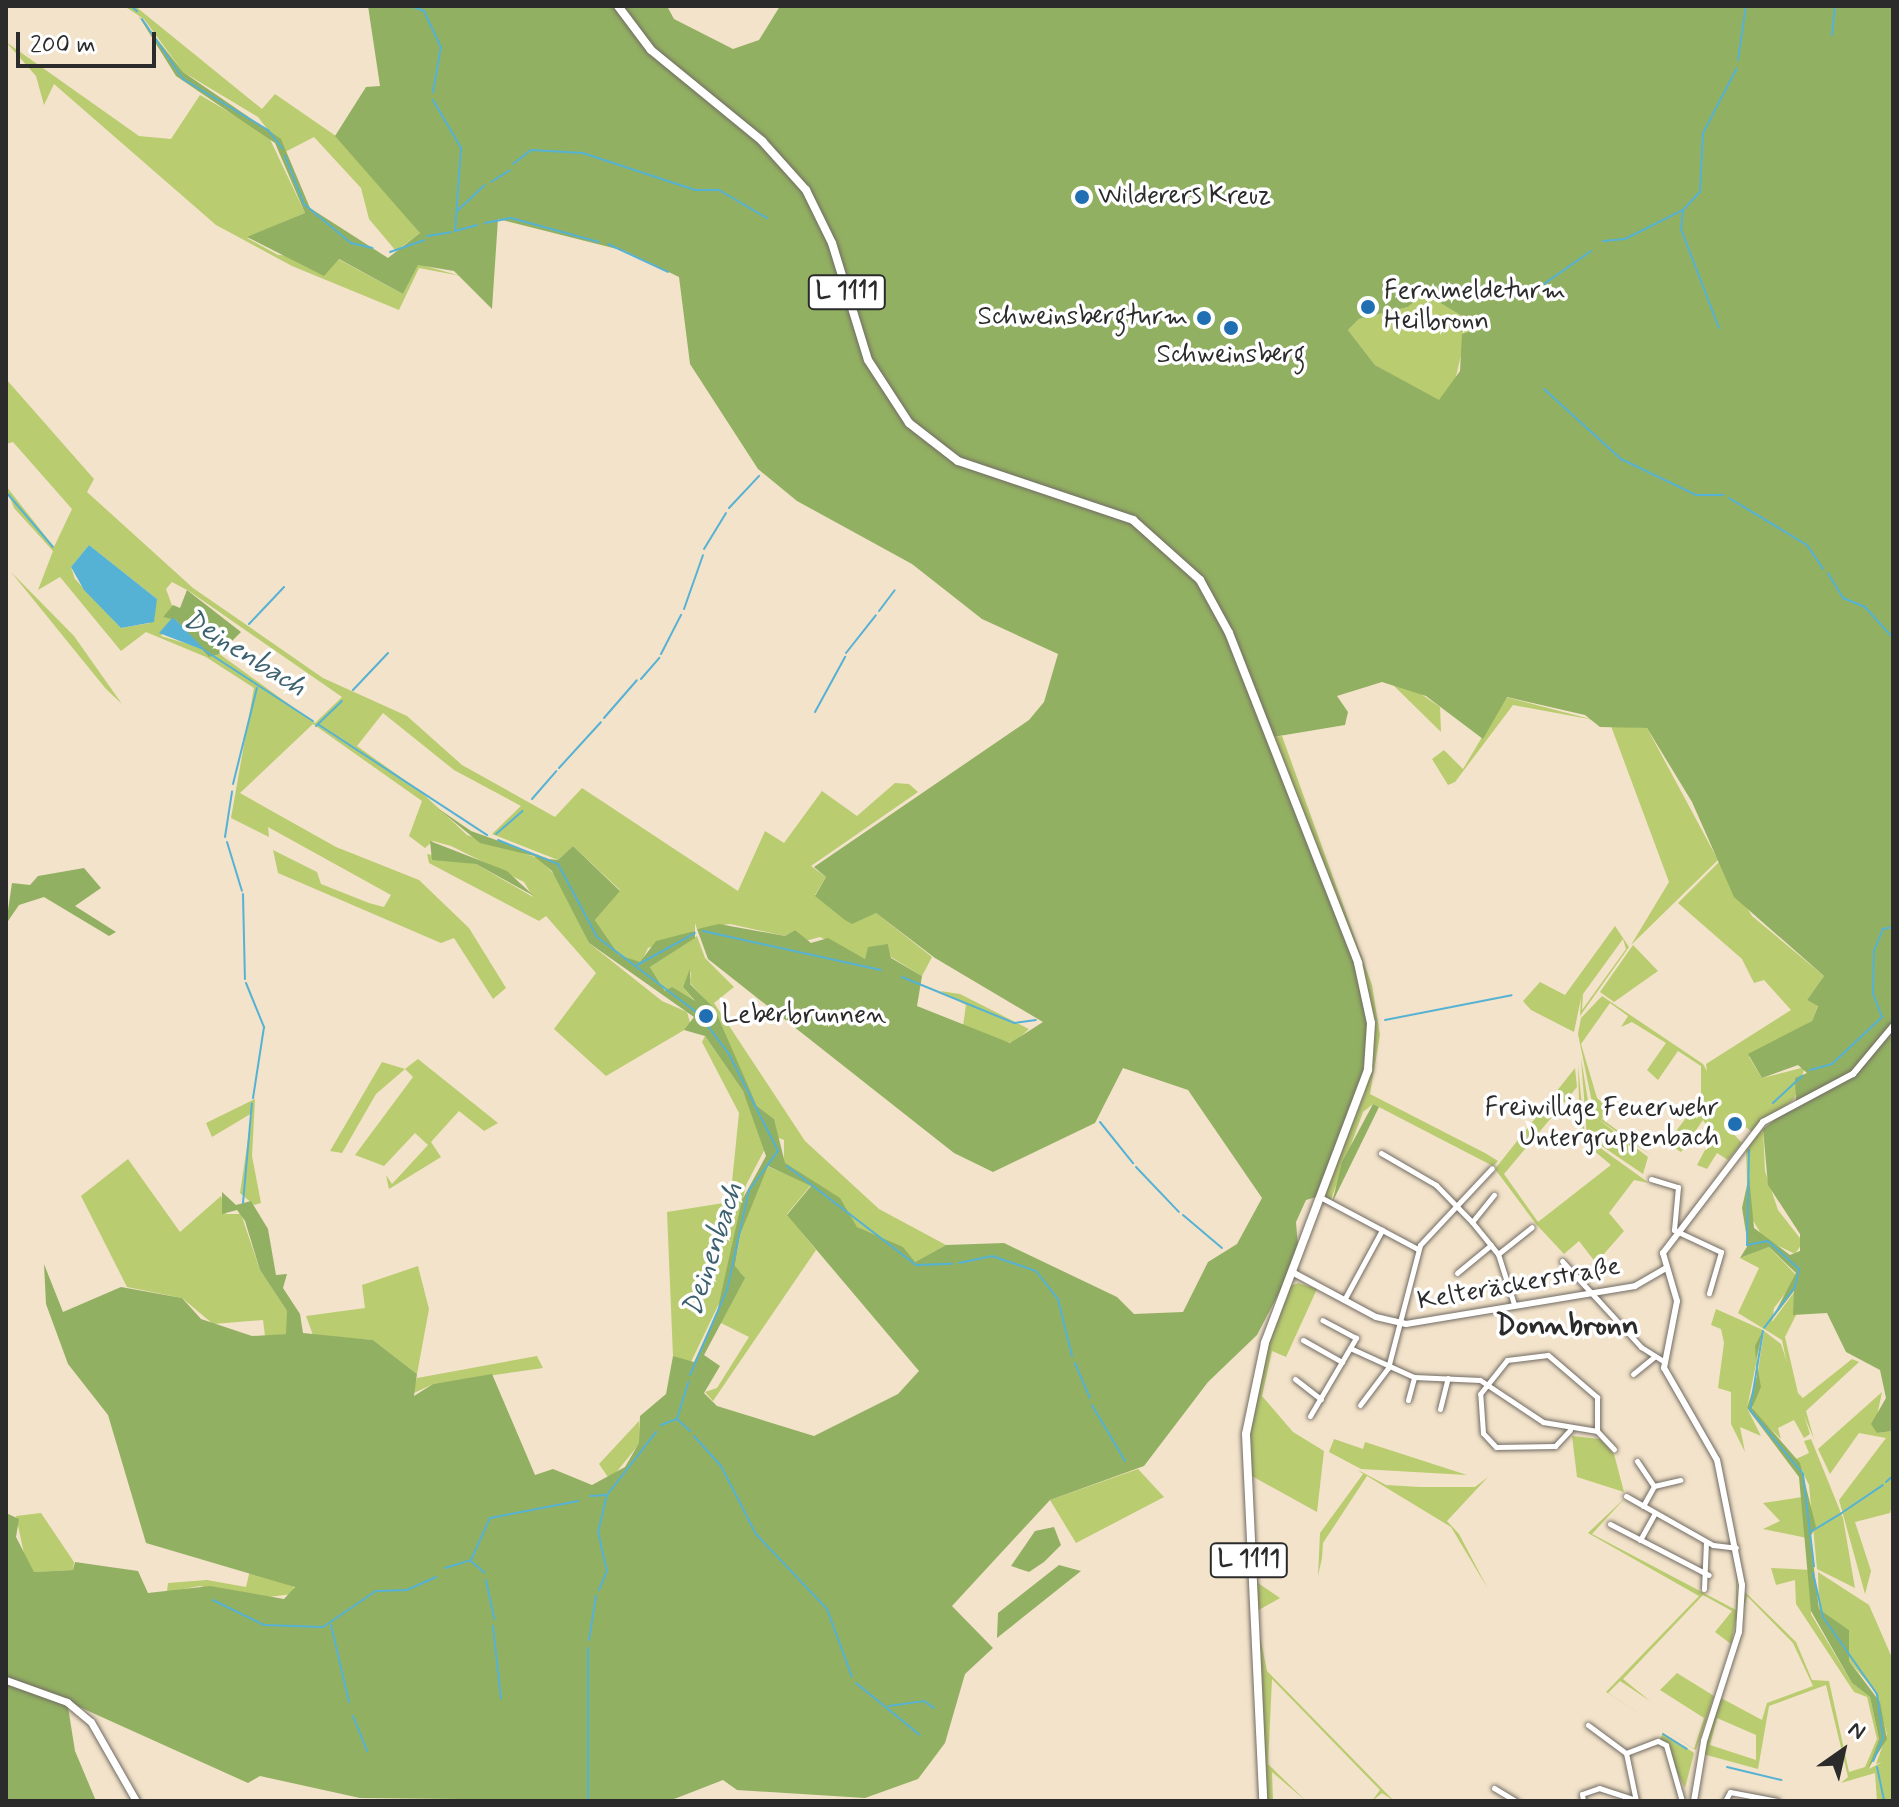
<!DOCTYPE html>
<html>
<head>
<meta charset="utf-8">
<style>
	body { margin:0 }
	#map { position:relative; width:1899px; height:1807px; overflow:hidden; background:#f3e3ca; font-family:Mynerve,sans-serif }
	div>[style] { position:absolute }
	.green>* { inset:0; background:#b9cc70 }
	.forest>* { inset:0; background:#92b062 }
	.water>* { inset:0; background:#56b2d4 }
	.stream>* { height:2px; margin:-1px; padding:0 1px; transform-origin:1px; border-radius:1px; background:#56b2d4 }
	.roads { filter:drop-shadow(0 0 2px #716b63) drop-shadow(0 0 2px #716b63) }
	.minor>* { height:5px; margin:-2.5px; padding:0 2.5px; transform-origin:2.5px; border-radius:2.5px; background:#fff }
	.tertiary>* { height:6px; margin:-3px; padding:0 3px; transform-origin:3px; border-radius:3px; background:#fff }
	.secondary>* { height:7px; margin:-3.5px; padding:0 3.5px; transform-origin:3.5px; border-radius:3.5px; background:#fff }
	.primary>* { height:8px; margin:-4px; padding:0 4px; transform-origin:4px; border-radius:4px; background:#fff }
	.dots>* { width:22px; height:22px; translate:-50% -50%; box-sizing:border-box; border:4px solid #fff; border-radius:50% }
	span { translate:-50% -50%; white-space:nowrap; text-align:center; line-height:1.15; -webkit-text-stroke:7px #fff; paint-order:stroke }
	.shield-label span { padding:2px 6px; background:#fff; border:2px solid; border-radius:6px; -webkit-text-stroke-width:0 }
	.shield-label { font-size:24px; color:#2b2b2b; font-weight:700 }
	.poi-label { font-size:26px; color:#2b2b2b }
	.left { translate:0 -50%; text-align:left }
	.right { translate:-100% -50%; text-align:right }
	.street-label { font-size:26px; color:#2b2b2b }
	.water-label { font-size:28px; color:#3c616f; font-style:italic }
	.quarter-label { font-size:30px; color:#2b2b2b; font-weight:700 }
	.frame { position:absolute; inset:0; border:8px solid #2b2b2b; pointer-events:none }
	.north { position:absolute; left:1803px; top:1711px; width:80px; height:80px; -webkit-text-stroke:6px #fff; paint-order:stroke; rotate:34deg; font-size:22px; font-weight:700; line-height:32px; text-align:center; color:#2b2b2b }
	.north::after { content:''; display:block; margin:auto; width:28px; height:36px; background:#2b2b2b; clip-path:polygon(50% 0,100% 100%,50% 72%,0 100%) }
	.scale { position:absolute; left:16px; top:32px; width:140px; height:36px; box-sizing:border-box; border:4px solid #2b2b2b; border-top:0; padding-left:10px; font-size:24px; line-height:28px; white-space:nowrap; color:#2b2b2b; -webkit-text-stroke:6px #fff; paint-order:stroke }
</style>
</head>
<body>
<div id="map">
	<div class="green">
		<i style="clip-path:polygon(124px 6px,135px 6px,262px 109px,275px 94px,346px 143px,420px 233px,396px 251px,369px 219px,361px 188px,314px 137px,285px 152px,258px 117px,183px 72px,144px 19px)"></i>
		<i style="clip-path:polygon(6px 42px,139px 136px,171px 139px,200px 95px,268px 135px,305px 213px,247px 238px,278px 255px,338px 259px,403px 294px,418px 264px,461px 276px,419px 268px,399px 310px,292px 266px,216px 225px,54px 84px,44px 105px,36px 76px)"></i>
		<i style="clip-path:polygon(1424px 292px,1482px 328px,1462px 351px,1454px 385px,1439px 401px,1375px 365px,1348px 330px,1359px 319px,1408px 307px)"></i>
		<i style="clip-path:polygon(evenodd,6px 379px,94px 479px,87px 492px,193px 588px,323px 678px,407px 716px,462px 765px,555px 817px,582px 788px,738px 891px,765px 831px,784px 843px,822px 791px,857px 816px,895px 783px,909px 784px,918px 792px,811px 866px,826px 877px,815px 895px,876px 913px,932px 957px,922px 976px,891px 957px,888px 944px,865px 959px,820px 937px,805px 941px,795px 930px,785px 936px,730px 924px,697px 929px,695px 923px,695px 931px,648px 948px,641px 963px,619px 955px,595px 920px,620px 890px,573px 846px,558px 860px,492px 834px,521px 806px,454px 770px,383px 713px,357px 746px,420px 791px,467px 835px,538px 858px,557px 877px,589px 943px,662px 1001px,687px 1012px,691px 1026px,606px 1076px,554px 1029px,596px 973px,546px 916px,539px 921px,429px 863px,427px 854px,476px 864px,533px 897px,524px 882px,451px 846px,433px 841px,425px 848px,409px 836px,422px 801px,313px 724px,240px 793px,336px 847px,419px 880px,469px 928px,506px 988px,493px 999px,454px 938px,441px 943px,278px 873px,273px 850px,317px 872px,321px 884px,369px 903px,384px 907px,391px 895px,268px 827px,269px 837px,231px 818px,254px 688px,206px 657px,146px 632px,121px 651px,60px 577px,38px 590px,53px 551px,14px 508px,6px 486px,54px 547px,72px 509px,13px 442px,6px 444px,6px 379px,89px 545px,157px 599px,150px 623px,121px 628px,75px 579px,71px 567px,89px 545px,6px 379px,172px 582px,189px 591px,342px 697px,315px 723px,218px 653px,161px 636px,172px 618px,163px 617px,173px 608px,166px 589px,172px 582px)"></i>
		<i style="clip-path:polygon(11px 572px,74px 636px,122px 704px,106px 689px)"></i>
		<i style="clip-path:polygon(1389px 681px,1404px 685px,1418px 692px,1440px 707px,1441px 732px)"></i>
		<i style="clip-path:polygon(1506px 697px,1594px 720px,1513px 705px,1455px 782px,1448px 785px,1432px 759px,1444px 750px,1463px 769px)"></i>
		<i style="clip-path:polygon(1611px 726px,1647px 728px,1718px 860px,1631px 945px,1669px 882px)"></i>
		<i style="clip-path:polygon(1282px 736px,1372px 985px,1380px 1035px,1370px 1094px,1485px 1153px,1498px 1161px,1493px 1166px,1373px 1104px,1363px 1112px,1330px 1202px,1323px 1198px,1365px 1092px,1372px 1013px,1273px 737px)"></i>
		<i style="clip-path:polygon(1719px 862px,1752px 916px,1824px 976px,1807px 1000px,1818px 1005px,1812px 1021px,1749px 1057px,1762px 1078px,1805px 1067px,1794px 1099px,1752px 1132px,1734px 1118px,1726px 1126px,1742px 1143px,1728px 1160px,1717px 1153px,1707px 1169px,1697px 1165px,1713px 1135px,1703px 1120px,1681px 1152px,1667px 1143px,1701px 1098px,1701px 1066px,1678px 1051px,1658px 1080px,1647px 1070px,1666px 1043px,1632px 1022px,1621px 1027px,1628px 1016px,1610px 1003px,1581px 1044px,1597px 1098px,1608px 1108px,1602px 1119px,1652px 1156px,1595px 1117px,1578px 1034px,1581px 1018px,1602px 996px,1703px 1064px,1707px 1071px,1706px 1064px,1791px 1010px,1764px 980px,1754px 983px,1742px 959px,1678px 903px)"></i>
		<i style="clip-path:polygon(evenodd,1615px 926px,1629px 947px,1580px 1016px,1581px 998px,1574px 1032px,1531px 1010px,1523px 1001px,1540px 982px,1565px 995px,1615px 926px,1623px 939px,1626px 949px,1582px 1010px,1583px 994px,1623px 939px)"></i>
		<i style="clip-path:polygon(697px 936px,705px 958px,734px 987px,714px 1003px,805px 1141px,879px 1209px,946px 1245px,915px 1262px,857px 1227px,828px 1192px,784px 1163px,784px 1140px,774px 1136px,774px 1119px,757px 1106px,712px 1007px,690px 983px,691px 971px,683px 987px,695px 1002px,666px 992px,650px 967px)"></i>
		<i style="clip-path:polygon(1633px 945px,1658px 971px,1614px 1002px,1600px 992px)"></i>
		<i style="clip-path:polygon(940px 991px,960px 994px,1029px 1029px,1013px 1043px,991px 1039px,963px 1026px,966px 1005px)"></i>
		<i style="clip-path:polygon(705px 1036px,743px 1091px,766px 1147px,746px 1185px,724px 1293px,690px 1364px,673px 1356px,667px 1212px,730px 1202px,739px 1113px,702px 1042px)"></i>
		<i style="clip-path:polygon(1581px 1058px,1590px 1113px,1648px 1157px,1643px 1174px,1587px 1136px)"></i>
		<i style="clip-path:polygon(418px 1059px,498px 1123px,484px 1131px,459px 1111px,431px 1142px,441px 1157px,389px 1189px,386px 1175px,392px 1184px,428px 1145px,415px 1133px,384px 1166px,355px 1155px,413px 1077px,405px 1069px,376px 1094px,342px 1153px,330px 1151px,382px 1062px,405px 1069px)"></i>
		<i style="clip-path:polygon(1578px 1065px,1585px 1137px,1649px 1183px,1634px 1180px,1609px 1213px,1624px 1231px,1596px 1263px,1579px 1241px,1564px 1254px,1536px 1224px,1495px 1169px,1575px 1068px,1577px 1087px,1504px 1174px,1538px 1222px,1611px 1165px,1580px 1139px)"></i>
		<i style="clip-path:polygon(255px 1099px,252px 1156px,261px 1203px,254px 1205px,240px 1193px,252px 1113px,212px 1137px,206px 1123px)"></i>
		<i style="clip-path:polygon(1763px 1129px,1765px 1171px,1778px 1210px,1803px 1242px,1795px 1254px,1764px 1239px,1748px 1212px,1746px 1148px)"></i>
		<i style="clip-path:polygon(128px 1159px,180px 1232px,221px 1196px,226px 1214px,241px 1214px,260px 1270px,287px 1311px,287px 1334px,265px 1336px,263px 1320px,213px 1324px,182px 1298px,127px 1287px,81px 1196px)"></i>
		<i style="clip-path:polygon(767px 1166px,811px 1185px,787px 1214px,816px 1250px,713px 1401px,705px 1392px,717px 1388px,749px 1337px,719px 1322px,742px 1274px,735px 1267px,740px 1235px)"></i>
		<i style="clip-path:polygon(1769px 1247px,1798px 1277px,1774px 1308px,1772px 1322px,1795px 1291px,1796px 1315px,1785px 1337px,1798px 1393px,1803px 1398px,1852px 1359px,1859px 1362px,1806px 1411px,1814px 1439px,1792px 1388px,1782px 1340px,1738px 1313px,1759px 1268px,1740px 1258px)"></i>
		<i style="clip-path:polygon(418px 1266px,429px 1309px,417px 1374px,373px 1340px,313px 1335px,306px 1316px,365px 1308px,362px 1285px)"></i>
		<i style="clip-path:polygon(1298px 1283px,1317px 1289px,1286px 1357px,1272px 1351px,1262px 1396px,1293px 1432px,1324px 1451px,1317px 1512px,1250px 1475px,1258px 1583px,1280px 1598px,1257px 1611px,1248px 1443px,1261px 1362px,1290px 1286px)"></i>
		<i style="clip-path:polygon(1716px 1309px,1763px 1330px,1747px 1408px,1761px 1436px,1740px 1427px,1745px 1452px,1731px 1424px,1731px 1392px,1718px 1388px,1724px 1343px,1721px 1329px,1711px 1325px)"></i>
		<i style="clip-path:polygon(1764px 1331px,1781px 1344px,1810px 1434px,1804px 1438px,1794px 1420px,1778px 1428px,1781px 1439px,1752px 1411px)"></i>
		<i style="clip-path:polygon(537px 1356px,543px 1368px,433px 1384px,412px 1394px,417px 1378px)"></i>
		<i style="clip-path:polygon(1882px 1392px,1875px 1425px,1877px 1433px,1893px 1431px,1893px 1501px,1890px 1513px,1855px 1522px,1871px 1571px,1865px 1594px,1839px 1500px,1886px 1438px,1859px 1433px,1830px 1474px,1818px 1449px)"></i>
		<i style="clip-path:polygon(639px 1421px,640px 1443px,610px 1480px,599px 1464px)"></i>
		<i style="clip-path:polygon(1572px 1436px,1600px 1439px,1614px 1454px,1624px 1492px,1577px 1477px)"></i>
		<i style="clip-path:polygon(1334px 1439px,1363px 1449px,1365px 1442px,1467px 1475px,1361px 1469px,1329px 1452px)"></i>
		<i style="clip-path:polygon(1811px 1439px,1843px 1518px,1855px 1588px,1817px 1569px,1809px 1485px,1796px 1459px,1809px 1453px,1804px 1441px)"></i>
		<i style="clip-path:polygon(1138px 1469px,1164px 1497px,1076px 1543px,1050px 1500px)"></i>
		<i style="clip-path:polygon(1358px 1470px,1386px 1485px,1420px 1487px,1475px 1487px,1488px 1477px,1447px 1521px,1459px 1534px,1488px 1589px,1451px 1527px,1367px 1476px,1323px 1543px,1322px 1558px,1318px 1576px,1320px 1533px,1363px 1474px)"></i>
		<i style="clip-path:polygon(1626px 1497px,1592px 1534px,1736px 1610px,1736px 1562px,1738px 1610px,1731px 1644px,1715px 1632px,1732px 1611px,1703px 1595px,1623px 1679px,1650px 1701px,1620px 1681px,1608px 1693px,1694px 1749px,1704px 1718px,1660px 1690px,1677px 1673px,1714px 1696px,1696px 1750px,1606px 1692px,1699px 1596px,1588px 1533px)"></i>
		<i style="clip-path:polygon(1802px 1497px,1807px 1538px,1763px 1529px,1780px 1521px,1763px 1503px)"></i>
		<i style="clip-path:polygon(41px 1513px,74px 1562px,73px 1570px,34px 1572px,26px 1563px,16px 1516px)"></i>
		<i style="clip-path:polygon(evenodd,1771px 1568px,1811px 1570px,1811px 1614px,1852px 1683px,1870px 1697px,1879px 1739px,1869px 1769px,1882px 1762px,1876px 1764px,1887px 1734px,1875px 1691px,1849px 1661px,1849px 1630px,1819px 1609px,1818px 1572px,1869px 1605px,1893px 1660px,1893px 1801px,1877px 1801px,1875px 1773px,1841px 1783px,1848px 1777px,1826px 1685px,1769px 1706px,1758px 1769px,1703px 1754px,1737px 1648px,1745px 1592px,1796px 1642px,1812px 1680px,1829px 1681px,1849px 1772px,1865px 1767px,1877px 1739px,1867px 1697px,1854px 1692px,1796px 1604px,1795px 1580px,1776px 1585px,1771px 1568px,1747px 1596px,1793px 1643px,1813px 1686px,1767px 1703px,1762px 1720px,1721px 1698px,1747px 1596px,1771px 1568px,1717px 1718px,1756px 1735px,1756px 1760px,1710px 1745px,1717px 1718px)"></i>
		<i style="clip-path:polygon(250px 1570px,294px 1583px,293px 1594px,252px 1599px,200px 1586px,167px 1592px,168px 1583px,207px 1580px,246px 1587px)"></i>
		<i style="clip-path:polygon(1256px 1616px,1267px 1671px,1394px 1801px,1382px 1793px,1372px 1801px,1380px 1790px,1272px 1679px,1268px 1764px,1306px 1801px,1272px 1772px,1273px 1801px,1265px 1801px)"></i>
		<i style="clip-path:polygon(1663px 1733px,1694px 1753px,1685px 1788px,1660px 1739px)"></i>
	</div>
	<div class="forest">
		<i style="clip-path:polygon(evenodd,368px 6px,667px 6px,674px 19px,733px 49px,759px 40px,780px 6px,1893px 6px,1893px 1431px,1877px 1433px,1871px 1424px,1886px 1398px,1880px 1370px,1846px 1352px,1827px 1313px,1793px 1315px,1794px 1291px,1770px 1322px,1796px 1273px,1769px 1247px,1740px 1258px,1748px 1245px,1742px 1208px,1749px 1176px,1754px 1228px,1790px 1255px,1800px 1251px,1800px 1234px,1768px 1185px,1763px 1129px,1796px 1103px,1795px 1078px,1807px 1073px,1798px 1065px,1762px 1078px,1748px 1054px,1812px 1021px,1818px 1006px,1807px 1000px,1824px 976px,1734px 897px,1692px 802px,1647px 728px,1600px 727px,1585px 715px,1507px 697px,1483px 739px,1426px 696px,1382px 682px,1337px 696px,1348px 712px,1345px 725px,1267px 738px,1356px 965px,1368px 1022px,1362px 1082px,1316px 1197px,1306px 1200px,1296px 1222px,1298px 1246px,1279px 1293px,1257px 1335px,1208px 1382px,1144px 1466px,1050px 1500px,952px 1606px,993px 1648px,965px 1674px,945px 1743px,918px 1779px,865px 1798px,737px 1790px,723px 1780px,669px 1801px,360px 1798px,260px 1776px,248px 1783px,75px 1705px,68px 1707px,75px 1751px,96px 1801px,6px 1801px,6px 1513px,19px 1519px,16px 1537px,34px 1572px,73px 1570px,75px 1562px,138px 1571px,148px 1593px,210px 1586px,284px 1599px,295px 1587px,146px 1543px,108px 1415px,68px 1364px,46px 1304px,44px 1264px,63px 1312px,121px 1287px,182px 1298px,201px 1319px,252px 1336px,286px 1334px,287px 1311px,260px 1270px,245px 1221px,237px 1210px,222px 1214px,222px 1192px,236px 1205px,251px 1201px,268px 1229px,276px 1275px,287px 1274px,283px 1288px,300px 1314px,303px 1333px,373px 1340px,417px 1374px,414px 1396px,433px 1384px,492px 1374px,535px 1475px,553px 1469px,592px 1485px,625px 1467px,639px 1443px,640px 1416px,666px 1394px,673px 1356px,694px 1362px,717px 1312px,742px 1200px,766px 1156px,743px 1091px,705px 1036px,684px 1030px,694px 1017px,589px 943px,552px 871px,534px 856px,480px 843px,436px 807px,471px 831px,549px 859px,558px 860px,573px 846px,620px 891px,595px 920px,619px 955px,640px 962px,656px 941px,695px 931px,695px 938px,650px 967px,665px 991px,672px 987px,695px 1001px,683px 987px,690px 969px,690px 984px,714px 1008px,757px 1106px,774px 1119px,785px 1163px,840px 1198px,857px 1227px,903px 1247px,915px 1262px,946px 1245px,1004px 1243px,1117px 1297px,1134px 1314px,1183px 1312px,1208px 1262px,1237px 1244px,1262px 1198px,1188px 1090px,1123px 1068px,1095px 1123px,993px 1172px,954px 1153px,708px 959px,697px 929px,719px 924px,785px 936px,795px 930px,811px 943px,828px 938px,865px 959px,868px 947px,888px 944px,891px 958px,922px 976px,917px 1006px,1010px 1043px,1043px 1022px,935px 958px,876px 913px,852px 924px,845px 920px,815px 896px,826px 877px,814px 867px,1029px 720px,1044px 702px,1058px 654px,982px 619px,912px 564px,797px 501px,758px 469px,690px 364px,679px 277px,625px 251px,498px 219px,492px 309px,454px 271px,418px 265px,403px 294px,339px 259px,324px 276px,247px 237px,305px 213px,275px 143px,176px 76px,138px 15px,183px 72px,281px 139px,310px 208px,388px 258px,420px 233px,335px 136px,366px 87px,380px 86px,368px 6px,1424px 293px,1482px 328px,1462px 334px,1460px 371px,1439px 400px,1375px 365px,1348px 330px,1359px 319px,1408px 307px,1424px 293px,368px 6px,768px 1166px,811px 1186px,787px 1215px,919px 1371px,898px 1394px,814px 1436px,717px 1406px,704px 1393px,720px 1366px,704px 1355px,745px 1278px,735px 1266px,740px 1235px,768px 1166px)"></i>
		<i style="clip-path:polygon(187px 590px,241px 632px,219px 654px,209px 657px,176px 620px,163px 617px,173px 605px,180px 608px)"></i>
		<i style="clip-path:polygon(430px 841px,507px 871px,534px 896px,476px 864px,432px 860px)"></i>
		<i style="clip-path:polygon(84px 868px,101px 888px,75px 906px,116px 932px,109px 936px,44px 897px,19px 905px,6px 924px,12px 883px,30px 885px,38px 876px)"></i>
		<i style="clip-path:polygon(1373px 1104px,1379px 1107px,1332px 1203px,1342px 1162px)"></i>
		<i style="clip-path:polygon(1763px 1330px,1756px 1359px,1761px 1387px,1752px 1408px,1800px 1463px,1816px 1527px,1810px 1537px,1819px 1609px,1849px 1630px,1849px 1661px,1880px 1702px,1887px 1739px,1868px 1769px,1879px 1739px,1870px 1697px,1852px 1683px,1811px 1611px,1799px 1477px,1747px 1408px,1757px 1376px,1755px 1346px)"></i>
		<i style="clip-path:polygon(1054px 1527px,1061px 1545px,1044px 1562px,1029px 1572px,1011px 1566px,1035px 1531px)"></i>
		<i style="clip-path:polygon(1059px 1565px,1081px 1571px,997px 1638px,998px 1613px)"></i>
	</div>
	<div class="water">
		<i style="clip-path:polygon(89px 545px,157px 599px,154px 622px,121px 628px,84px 590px,71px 567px)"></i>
		<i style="clip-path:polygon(172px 618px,176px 620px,206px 651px,159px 633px)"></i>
	</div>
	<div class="stream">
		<i style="left:131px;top:6px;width:8px;rotate:40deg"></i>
		<i style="left:411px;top:6px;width:14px;rotate:21deg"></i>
		<i style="left:424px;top:11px;width:40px;rotate:65deg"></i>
		<i style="left:441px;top:47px;width:46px;rotate:100.1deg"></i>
		<i style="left:142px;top:19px;width:73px;rotate:55.7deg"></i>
		<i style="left:183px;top:79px;width:99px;rotate:31deg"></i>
		<i style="left:268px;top:130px;width:23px;rotate:52deg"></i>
		<i style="left:1832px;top:35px;width:29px;rotate:-84deg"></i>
		<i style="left:1738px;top:60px;width:55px;rotate:-81.6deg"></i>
		<i style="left:433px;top:100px;width:56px;rotate:59.7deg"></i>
		<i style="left:461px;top:148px;width:83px;rotate:94.1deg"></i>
		<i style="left:455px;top:231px;width:23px;rotate:-15deg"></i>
		<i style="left:285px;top:156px;width:52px;rotate:68.4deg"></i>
		<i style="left:304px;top:204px;width:61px;rotate:39.7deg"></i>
		<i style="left:351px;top:243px;width:22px;rotate:13deg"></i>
		<i style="left:513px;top:164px;width:23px;rotate:-38deg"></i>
		<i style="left:531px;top:150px;width:52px;rotate:3.3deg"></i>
		<i style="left:583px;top:153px;width:118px;rotate:18.3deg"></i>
		<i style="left:695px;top:190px;width:24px"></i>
		<i style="left:719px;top:190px;width:56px;rotate:30.3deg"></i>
		<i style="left:491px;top:182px;width:22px;rotate:-32deg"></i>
		<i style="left:457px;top:211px;width:38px;rotate:-43deg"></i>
		<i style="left:485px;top:223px;width:26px;rotate:-11deg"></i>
		<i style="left:511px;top:218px;width:91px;rotate:15.3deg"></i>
		<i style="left:427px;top:236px;width:24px;rotate:-9deg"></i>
		<i style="left:1603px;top:241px;width:22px;rotate:-5deg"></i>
		<i style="left:1625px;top:239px;width:65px;rotate:-26.6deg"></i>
		<i style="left:608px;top:244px;width:66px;rotate:25deg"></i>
		<i style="left:390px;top:252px;width:36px;rotate:-19deg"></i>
		<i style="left:1524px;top:298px;width:82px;rotate:-35deg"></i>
		<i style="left:1719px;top:328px;width:106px;rotate:-111deg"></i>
		<i style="left:1681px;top:229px;width:19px;rotate:-84deg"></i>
		<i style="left:1683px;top:210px;width:25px;rotate:-47deg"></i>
		<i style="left:1700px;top:192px;width:59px;rotate:-87.1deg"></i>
		<i style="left:1703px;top:133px;width:73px;rotate:-62.4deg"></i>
		<i style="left:1544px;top:389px;width:104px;rotate:42.3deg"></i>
		<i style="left:1621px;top:459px;width:83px;rotate:25.6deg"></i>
		<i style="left:1696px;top:495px;width:27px"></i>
		<i style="left:6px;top:492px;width:72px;rotate:49.5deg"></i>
		<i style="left:1729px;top:498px;width:91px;rotate:31.1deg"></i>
		<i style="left:1807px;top:545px;width:29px;rotate:56deg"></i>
		<i style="left:729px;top:508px;width:44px;rotate:-46.8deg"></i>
		<i style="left:704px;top:549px;width:42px;rotate:-58.6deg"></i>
		<i style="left:1828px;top:573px;width:29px;rotate:59deg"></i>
		<i style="left:1843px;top:598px;width:24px;rotate:22deg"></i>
		<i style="left:1865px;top:607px;width:42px;rotate:47.9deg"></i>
		<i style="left:684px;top:609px;width:57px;rotate:-70.6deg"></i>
		<i style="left:879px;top:611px;width:26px;rotate:-53deg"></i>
		<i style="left:249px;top:624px;width:51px;rotate:-46.6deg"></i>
		<i style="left:204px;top:650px;width:130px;rotate:33.1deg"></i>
		<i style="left:846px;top:653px;width:48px;rotate:-51.7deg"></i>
		<i style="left:661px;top:654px;width:44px;rotate:-62.9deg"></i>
		<i style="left:641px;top:679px;width:28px;rotate:-49deg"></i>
		<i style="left:353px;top:690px;width:51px;rotate:-46.6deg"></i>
		<i style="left:815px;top:712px;width:63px;rotate:-61.4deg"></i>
		<i style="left:604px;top:718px;width:50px;rotate:-49deg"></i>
		<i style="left:319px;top:725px;width:201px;rotate:33.2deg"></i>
		<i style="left:316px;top:726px;width:36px;rotate:-44deg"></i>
		<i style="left:559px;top:768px;width:62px;rotate:-47.6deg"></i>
		<i style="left:233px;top:784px;width:99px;rotate:-76deg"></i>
		<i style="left:532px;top:799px;width:37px;rotate:-49deg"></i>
		<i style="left:496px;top:834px;width:35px;rotate:-41deg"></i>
		<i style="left:225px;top:837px;width:46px;rotate:-81.2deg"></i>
		<i style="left:498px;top:840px;width:65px;rotate:21.8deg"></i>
		<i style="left:558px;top:864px;width:83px;rotate:61.9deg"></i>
		<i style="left:597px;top:937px;width:124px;rotate:37.1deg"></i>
		<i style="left:227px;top:842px;width:51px;rotate:73deg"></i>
		<i style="left:243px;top:894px;width:85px;rotate:88.7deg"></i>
		<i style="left:703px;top:931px;width:182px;rotate:12.4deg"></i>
		<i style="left:637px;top:965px;width:66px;rotate:-28.9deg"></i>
		<i style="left:902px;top:977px;width:121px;rotate:22.3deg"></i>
		<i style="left:1014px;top:1023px;width:22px;rotate:-8deg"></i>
		<i style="left:246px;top:983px;width:48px;rotate:67.8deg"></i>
		<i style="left:264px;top:1027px;width:72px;rotate:98.8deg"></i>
		<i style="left:1385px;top:1020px;width:129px;rotate:-11.1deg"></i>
		<i style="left:1810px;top:1070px;width:23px;rotate:-15deg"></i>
		<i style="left:1832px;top:1064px;width:69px;rotate:-43.2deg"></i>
		<i style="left:1882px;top:1017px;width:25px;rotate:-111deg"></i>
		<i style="left:1873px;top:994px;width:43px;rotate:-88.7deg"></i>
		<i style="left:1874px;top:951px;width:24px;rotate:-68deg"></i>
		<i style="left:1883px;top:929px;width:10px;rotate:-11deg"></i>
		<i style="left:1773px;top:1103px;width:40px;rotate:-43deg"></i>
		<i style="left:1100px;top:1122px;width:53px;rotate:51.2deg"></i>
		<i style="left:1749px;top:1150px;width:95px;rotate:91.2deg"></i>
		<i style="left:1747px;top:1245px;width:21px;rotate:-11deg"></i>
		<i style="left:1768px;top:1241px;width:42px;rotate:42.1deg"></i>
		<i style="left:1799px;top:1269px;width:18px;rotate:103deg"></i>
		<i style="left:1795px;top:1287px;width:51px;rotate:127.1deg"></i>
		<i style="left:787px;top:1166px;width:163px;rotate:37.5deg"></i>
		<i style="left:916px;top:1265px;width:36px;rotate:-2deg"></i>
		<i style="left:1136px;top:1167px;width:62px;rotate:46.3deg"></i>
		<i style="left:243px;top:1203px;width:100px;rotate:-84.9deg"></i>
		<i style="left:1183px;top:1215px;width:51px;rotate:40.2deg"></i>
		<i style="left:959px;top:1263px;width:34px;rotate:-12deg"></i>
		<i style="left:992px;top:1256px;width:46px;rotate:18.8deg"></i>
		<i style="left:1036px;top:1271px;width:36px;rotate:52deg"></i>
		<i style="left:1058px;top:1299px;width:59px;rotate:76.2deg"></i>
		<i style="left:1763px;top:1331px;width:80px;rotate:99.3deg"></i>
		<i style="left:1750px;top:1410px;width:83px;rotate:50.4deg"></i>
		<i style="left:1803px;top:1474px;width:93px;rotate:83.2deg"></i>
		<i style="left:1075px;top:1363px;width:38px;rotate:67deg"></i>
		<i style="left:690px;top:1375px;width:93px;rotate:-66.5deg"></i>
		<i style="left:727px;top:1290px;width:102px;rotate:-77.6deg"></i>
		<i style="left:749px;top:1190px;width:49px;rotate:-53.4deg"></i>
		<i style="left:778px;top:1151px;width:109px;rotate:-116.8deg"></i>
		<i style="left:729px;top:1054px;width:46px;rotate:-127.1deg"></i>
		<i style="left:1092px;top:1405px;width:65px;rotate:59.5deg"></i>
		<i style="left:677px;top:1419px;width:18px;rotate:43deg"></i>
		<i style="left:661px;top:1425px;width:17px;rotate:-21deg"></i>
		<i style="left:677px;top:1419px;width:39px;rotate:-73deg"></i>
		<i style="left:694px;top:1436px;width:40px;rotate:48deg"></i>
		<i style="left:721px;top:1466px;width:76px;rotate:62.8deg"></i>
		<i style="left:756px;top:1534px;width:103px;rotate:46.6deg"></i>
		<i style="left:827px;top:1609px;width:72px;rotate:69.8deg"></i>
		<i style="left:1886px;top:1482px;width:9px;rotate:-41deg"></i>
		<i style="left:590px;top:1496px;width:17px;rotate:-3deg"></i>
		<i style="left:607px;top:1495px;width:80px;rotate:-52.1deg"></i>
		<i style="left:1843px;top:1512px;width:48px;rotate:-34deg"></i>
		<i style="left:1812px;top:1531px;width:35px;rotate:-31deg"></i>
		<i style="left:471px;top:1561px;width:18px;rotate:41deg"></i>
		<i style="left:445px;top:1568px;width:27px;rotate:-17deg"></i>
		<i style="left:471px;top:1560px;width:46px;rotate:-65.7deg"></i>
		<i style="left:490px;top:1518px;width:90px;rotate:-10.9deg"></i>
		<i style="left:1813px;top:1573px;width:45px;rotate:77.2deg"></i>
		<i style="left:1823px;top:1617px;width:94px;rotate:55deg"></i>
		<i style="left:1877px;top:1694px;width:44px;rotate:82.2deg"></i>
		<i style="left:1883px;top:1738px;width:25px;rotate:113deg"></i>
		<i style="left:486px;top:1580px;width:40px;rotate:78deg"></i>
		<i style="left:599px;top:1590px;width:21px;rotate:-67deg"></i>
		<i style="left:607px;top:1571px;width:39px;rotate:-103deg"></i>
		<i style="left:598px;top:1533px;width:39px;rotate:-77deg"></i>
		<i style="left:213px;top:1600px;width:57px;rotate:26.1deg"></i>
		<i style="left:264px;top:1625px;width:59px;rotate:1.9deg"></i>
		<i style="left:323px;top:1627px;width:64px;rotate:-34.2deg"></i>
		<i style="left:376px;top:1591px;width:31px;rotate:-2deg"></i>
		<i style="left:407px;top:1590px;width:32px;rotate:-24deg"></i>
		<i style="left:331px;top:1625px;width:79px;rotate:76.8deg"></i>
		<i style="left:493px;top:1626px;width:73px;rotate:83.7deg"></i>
		<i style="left:589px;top:1640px;width:45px;rotate:-81deg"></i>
		<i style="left:856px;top:1683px;width:82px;rotate:39.1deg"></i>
		<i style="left:889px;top:1706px;width:35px;rotate:-8deg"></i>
		<i style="left:924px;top:1701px;width:12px;rotate:35deg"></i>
		<i style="left:353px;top:1716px;width:38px;rotate:68deg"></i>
		<i style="left:1663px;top:1734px;width:28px;rotate:32deg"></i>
		<i style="left:1727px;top:1767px;width:56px;rotate:13.5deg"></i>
		<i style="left:1877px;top:1767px;width:35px;rotate:78deg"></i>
		<i style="left:588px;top:1801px;width:153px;rotate:-90deg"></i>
	</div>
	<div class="roads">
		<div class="minor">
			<i style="left:1381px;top:1153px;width:64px;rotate:30.2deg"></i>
			<i style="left:1436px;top:1185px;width:52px;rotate:45.8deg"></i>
			<i style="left:1472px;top:1222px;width:41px;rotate:50.9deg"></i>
			<i style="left:1498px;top:1254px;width:52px;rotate:72.3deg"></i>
			<i style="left:1651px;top:1179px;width:28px;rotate:17deg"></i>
			<i style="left:1678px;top:1187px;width:43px;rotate:95.3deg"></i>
			<i style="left:1674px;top:1230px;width:52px;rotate:25.1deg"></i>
			<i style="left:1721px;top:1252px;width:43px;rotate:106.3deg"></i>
			<i style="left:1322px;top:1198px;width:109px;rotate:28deg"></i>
			<i style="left:1472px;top:1222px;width:35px;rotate:-51deg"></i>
			<i style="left:1498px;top:1254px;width:43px;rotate:-38.5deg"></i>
			<i style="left:1562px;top:1261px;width:117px;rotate:47.4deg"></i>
			<i style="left:1641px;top:1347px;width:26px;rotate:32deg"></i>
			<i style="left:1457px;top:1273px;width:44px;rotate:-39.5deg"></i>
			<i style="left:1344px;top:1300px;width:80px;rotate:-61.5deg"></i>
			<i style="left:1303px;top:1340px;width:45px;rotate:29.4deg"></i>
			<i style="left:1350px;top:1348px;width:70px;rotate:24.4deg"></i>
			<i style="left:1414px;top:1377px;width:66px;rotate:2.6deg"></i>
			<i style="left:1480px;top:1380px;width:76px;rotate:33.7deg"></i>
			<i style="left:1543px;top:1422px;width:55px;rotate:9.5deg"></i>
			<i style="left:1633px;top:1374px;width:27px;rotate:-39deg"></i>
			<i style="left:1295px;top:1379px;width:33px;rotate:38deg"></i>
			<i style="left:1408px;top:1400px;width:24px;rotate:-75deg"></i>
			<i style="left:1360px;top:1405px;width:46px;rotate:-52.9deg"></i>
			<i style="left:1388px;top:1368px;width:127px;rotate:-75.4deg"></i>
			<i style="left:1420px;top:1245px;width:105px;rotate:-46.9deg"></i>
			<i style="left:1440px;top:1409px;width:32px;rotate:-76deg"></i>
			<i style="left:1310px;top:1416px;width:91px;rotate:-59.5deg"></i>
			<i style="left:1356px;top:1338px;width:38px;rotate:-152deg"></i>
			<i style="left:1570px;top:1430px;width:22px;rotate:133deg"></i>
			<i style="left:1555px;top:1446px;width:59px;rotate:179deg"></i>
			<i style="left:1496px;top:1447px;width:19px;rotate:-133deg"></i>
			<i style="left:1483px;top:1433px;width:39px;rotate:-94deg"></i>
			<i style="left:1480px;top:1394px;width:43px;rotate:-51.5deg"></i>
			<i style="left:1507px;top:1360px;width:41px;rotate:-7deg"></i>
			<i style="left:1548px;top:1355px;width:65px;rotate:40.6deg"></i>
			<i style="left:1597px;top:1397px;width:34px;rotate:90deg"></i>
			<i style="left:1597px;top:1431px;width:25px;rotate:47deg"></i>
			<i style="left:1637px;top:1461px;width:30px;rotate:56deg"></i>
			<i style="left:1626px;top:1496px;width:100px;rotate:29.4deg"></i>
			<i style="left:1713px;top:1545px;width:23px;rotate:7deg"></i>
			<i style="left:1643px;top:1506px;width:23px;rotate:-61deg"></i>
			<i style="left:1654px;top:1486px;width:27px;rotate:-13deg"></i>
			<i style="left:1610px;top:1524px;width:111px;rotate:27.3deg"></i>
			<i style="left:1640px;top:1540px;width:31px;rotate:-61deg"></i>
			<i style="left:1704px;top:1589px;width:47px;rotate:-87.6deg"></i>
			<i style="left:1588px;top:1725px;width:47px;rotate:36.4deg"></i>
			<i style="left:1626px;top:1753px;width:49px;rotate:78.2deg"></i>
			<i style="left:1626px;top:1753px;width:34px;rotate:-21deg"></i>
			<i style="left:1658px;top:1741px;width:9px;rotate:27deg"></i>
			<i style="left:1666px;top:1745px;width:58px;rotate:74.1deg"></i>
			<i style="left:1494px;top:1788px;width:26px;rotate:31deg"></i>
			<i style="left:1583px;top:1801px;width:7px;rotate:-98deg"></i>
			<i style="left:1582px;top:1794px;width:18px;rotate:-19deg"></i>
			<i style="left:1599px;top:1788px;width:39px;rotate:18deg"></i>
			<i style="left:1725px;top:1801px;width:10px;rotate:-61deg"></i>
			<i style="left:1730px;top:1792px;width:48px;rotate:10.8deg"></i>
		</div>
		<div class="tertiary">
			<i style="left:1292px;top:1272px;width:95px;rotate:28.2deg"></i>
			<i style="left:1376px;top:1317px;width:31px;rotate:13deg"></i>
			<i style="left:1406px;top:1324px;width:232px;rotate:-9.4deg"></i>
			<i style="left:1635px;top:1286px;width:34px;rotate:-30deg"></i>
			<i style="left:1694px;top:1801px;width:61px;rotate:-80.5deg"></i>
			<i style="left:1704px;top:1741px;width:114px;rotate:-72.2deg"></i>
			<i style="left:1739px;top:1632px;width:47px;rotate:-86.3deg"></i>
			<i style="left:1742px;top:1585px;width:127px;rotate:-101.3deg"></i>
			<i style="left:1717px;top:1460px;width:106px;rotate:-119.9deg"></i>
			<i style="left:1664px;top:1368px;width:68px;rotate:-79deg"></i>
			<i style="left:1677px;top:1301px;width:50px;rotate:-106.3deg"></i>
			<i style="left:1663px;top:1253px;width:165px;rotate:-52.6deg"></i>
			<i style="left:1763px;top:1122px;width:102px;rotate:-28.1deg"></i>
			<i style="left:1853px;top:1074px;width:62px;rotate:-50.2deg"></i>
		</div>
		<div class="secondary">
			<i style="left:6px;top:1680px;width:65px;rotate:19.8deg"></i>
			<i style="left:67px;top:1702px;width:31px;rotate:40deg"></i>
			<i style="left:91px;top:1722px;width:91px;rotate:60.3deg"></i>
		</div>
		<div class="primary">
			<i style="left:618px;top:6px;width:55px;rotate:53.1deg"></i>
			<i style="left:651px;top:50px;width:144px;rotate:39.3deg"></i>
			<i style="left:762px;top:141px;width:66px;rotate:48.1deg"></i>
			<i style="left:806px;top:190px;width:59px;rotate:63.9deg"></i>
			<i style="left:832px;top:243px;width:122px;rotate:72.9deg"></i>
			<i style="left:868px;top:360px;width:75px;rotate:56.9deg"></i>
			<i style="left:909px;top:423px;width:62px;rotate:37.8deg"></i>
			<i style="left:958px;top:461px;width:185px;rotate:18.6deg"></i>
			<i style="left:1133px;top:520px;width:90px;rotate:41.8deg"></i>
			<i style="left:1200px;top:580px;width:60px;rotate:61.3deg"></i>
			<i style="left:1229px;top:633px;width:354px;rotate:68.6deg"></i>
			<i style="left:1358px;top:963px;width:61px;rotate:77.8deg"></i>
			<i style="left:1371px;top:1023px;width:47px;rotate:93.7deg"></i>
			<i style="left:1368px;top:1070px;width:292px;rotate:110.7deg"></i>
			<i style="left:1265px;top:1343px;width:93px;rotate:101.8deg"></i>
			<i style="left:1246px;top:1434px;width:367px;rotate:87.3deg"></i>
		</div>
	</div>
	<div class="dots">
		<i style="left:1082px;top:197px;background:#1f6fb2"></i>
		<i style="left:1368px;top:307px;background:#1f6fb2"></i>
		<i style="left:1204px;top:318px;background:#1f6fb2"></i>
		<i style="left:1231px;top:328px;background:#1f6fb2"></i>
		<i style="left:706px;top:1016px;background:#1f6fb2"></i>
		<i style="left:1735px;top:1124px;background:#1f6fb2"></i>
	</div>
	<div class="shield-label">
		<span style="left:847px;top:292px">L 1111</span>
		<span style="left:1249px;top:1560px">L 1111</span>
	</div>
	<div class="poi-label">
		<span class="left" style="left:1098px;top:197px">Wilderers Kreuz</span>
		<span class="left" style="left:1384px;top:307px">Fernmeldeturm<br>Heilbronn</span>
		<span class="right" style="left:1188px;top:318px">Schweinsbergturm</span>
		<span style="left:1231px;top:356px">Schweinsberg</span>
		<span class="left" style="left:722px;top:1016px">Leberbrunnen</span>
		<span class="right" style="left:1719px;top:1124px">Freiwillige Feuerwehr<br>Untergruppenbach</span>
	</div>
	<div class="street-label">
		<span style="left:1519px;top:1285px;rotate:-10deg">Kelteräckerstraße</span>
	</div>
	<div class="water-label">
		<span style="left:244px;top:654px;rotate:32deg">Deinenbach</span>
		<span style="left:714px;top:1250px;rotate:-72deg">Deinenbach</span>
	</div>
	<div class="quarter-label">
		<span style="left:1567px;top:1326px">Donnbronn</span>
	</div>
	<div class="frame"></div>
	<div class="north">N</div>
	<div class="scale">200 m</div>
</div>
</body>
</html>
